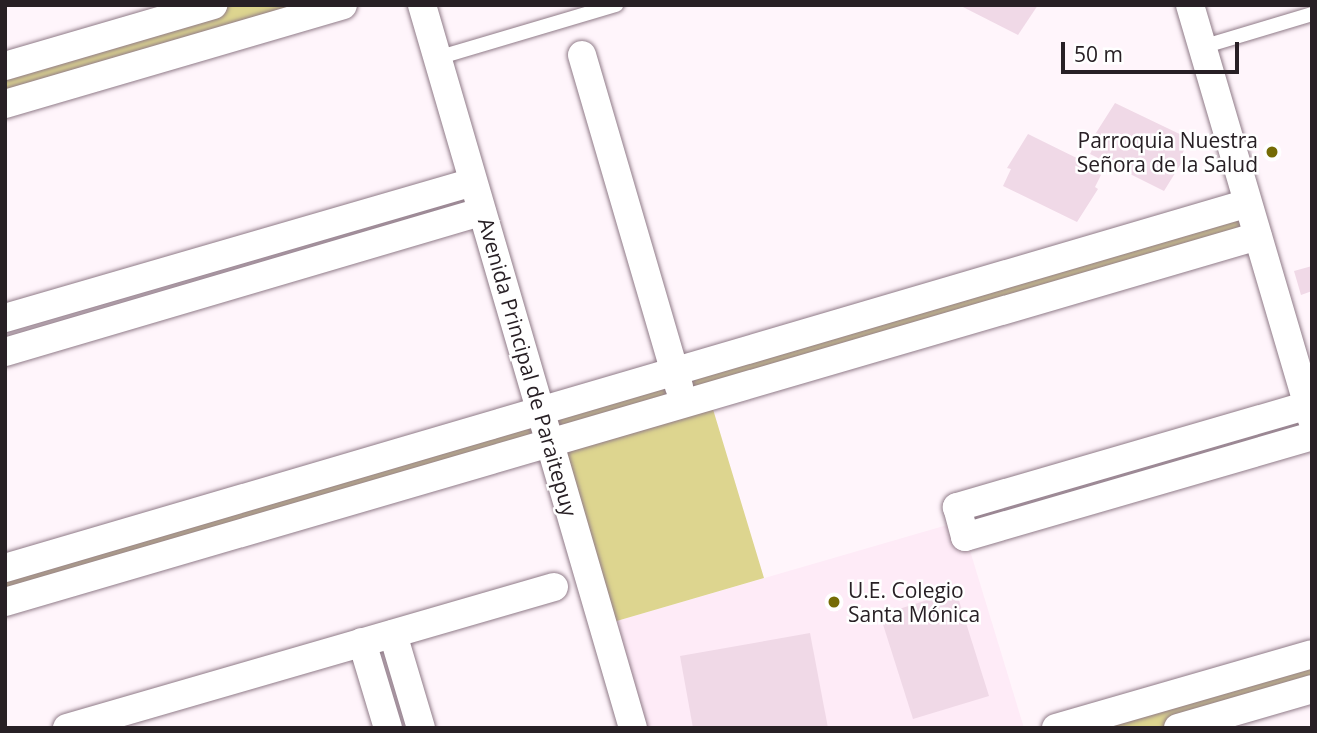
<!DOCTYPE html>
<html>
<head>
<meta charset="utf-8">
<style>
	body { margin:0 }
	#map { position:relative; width:1317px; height:733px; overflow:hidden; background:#fff5fb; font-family:"Open Sans",sans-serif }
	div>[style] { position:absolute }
	.built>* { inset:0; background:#feebf7 }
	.green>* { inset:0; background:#ddd58f }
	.building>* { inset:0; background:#f0d9e7 }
	.roads { filter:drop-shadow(0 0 2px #907b88) drop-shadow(0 0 2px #907b88) }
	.lane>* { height:14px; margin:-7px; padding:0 7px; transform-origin:7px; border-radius:7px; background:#fff }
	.street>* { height:28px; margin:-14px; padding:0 14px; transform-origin:14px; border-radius:14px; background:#fff }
	.dots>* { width:19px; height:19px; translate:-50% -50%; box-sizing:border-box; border:4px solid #fff; border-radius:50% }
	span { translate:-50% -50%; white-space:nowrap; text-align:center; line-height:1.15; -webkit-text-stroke:5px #fff; paint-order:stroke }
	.poi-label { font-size:21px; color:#282025 }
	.right { translate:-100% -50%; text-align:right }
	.left { translate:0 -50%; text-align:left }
	.street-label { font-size:21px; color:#282025 }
	.frame { position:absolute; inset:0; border:7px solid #282025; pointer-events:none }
	.scale { position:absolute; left:1061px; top:42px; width:178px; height:32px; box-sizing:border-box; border:4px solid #282025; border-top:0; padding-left:9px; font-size:21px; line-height:24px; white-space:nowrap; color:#282025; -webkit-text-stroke:5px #fff; paint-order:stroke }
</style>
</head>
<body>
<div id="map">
	<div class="built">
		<i style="clip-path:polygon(961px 521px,1024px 728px,633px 728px,603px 625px)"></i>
	</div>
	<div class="green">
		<i style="clip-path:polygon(213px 5px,343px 5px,5px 104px,5px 66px)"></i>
		<i style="clip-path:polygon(1248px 203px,1258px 236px,709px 396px,764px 578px,603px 625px,550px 443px,5px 602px,5px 568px)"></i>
		<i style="clip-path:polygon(1312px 654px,1312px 689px,1178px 728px,1056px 728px)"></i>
	</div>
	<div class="building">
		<i style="clip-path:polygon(959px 5px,1038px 5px,1018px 35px)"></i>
		<i style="clip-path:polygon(1115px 103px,1190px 139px,1181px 156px,1185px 157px,1164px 191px,1090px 154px,1098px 138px,1094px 136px)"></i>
		<i style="clip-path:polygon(1028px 134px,1103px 171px,1095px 187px,1098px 189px,1077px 222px,1003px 186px,1011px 169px,1007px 168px)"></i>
		<i style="clip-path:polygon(1312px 266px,1312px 291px,1301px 295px,1294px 271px)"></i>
		<i style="clip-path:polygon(956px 591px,989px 696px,913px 719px,880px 615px)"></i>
		<i style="clip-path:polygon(810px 633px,828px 728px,693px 728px,680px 656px)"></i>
	</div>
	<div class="roads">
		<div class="lane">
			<i style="left:1202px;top:47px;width:115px;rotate:-16.7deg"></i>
			<i style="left:437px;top:58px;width:187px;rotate:-16.5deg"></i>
		</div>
		<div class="street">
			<i style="left:422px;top:5px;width:753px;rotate:73.73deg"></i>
			<i style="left:1190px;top:5px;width:432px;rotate:73.6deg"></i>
			<i style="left:582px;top:55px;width:346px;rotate:73.7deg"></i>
			<i style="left:5px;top:66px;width:217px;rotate:-16.3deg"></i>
			<i style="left:5px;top:104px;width:352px;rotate:-16.3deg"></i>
			<i style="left:5px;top:318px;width:487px;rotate:-16.2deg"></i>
			<i style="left:5px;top:352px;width:497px;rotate:-16.4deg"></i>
			<i style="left:1312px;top:404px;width:370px;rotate:163.8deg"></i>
			<i style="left:957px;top:507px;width:31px;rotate:75deg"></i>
			<i style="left:965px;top:537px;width:361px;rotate:-16.2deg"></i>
			<i style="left:5px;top:568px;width:1295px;rotate:-16.36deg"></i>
			<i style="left:5px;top:602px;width:1305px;rotate:-16.28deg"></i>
			<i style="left:393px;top:634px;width:98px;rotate:73.4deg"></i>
			<i style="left:362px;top:642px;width:90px;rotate:73.2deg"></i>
			<i style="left:67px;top:728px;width:507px;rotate:-16.15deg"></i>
			<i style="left:1056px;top:728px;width:266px;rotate:-16.1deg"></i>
			<i style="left:1178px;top:728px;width:140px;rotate:-16.2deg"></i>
		</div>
	</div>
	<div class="dots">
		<i style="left:1272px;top:152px;background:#756b05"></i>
		<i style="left:834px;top:602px;background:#756b05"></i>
	</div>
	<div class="poi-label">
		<span class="right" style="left:1258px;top:152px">Parroquia Nuestra<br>Señora de la Salud</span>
		<span class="left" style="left:848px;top:602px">U.E. Colegio<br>Santa Mónica</span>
	</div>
	<div class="street-label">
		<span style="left:528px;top:367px;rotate:74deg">Avenida Principal de Paraitepuy</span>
	</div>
	<div class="frame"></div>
	<div class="scale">50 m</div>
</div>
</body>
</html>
